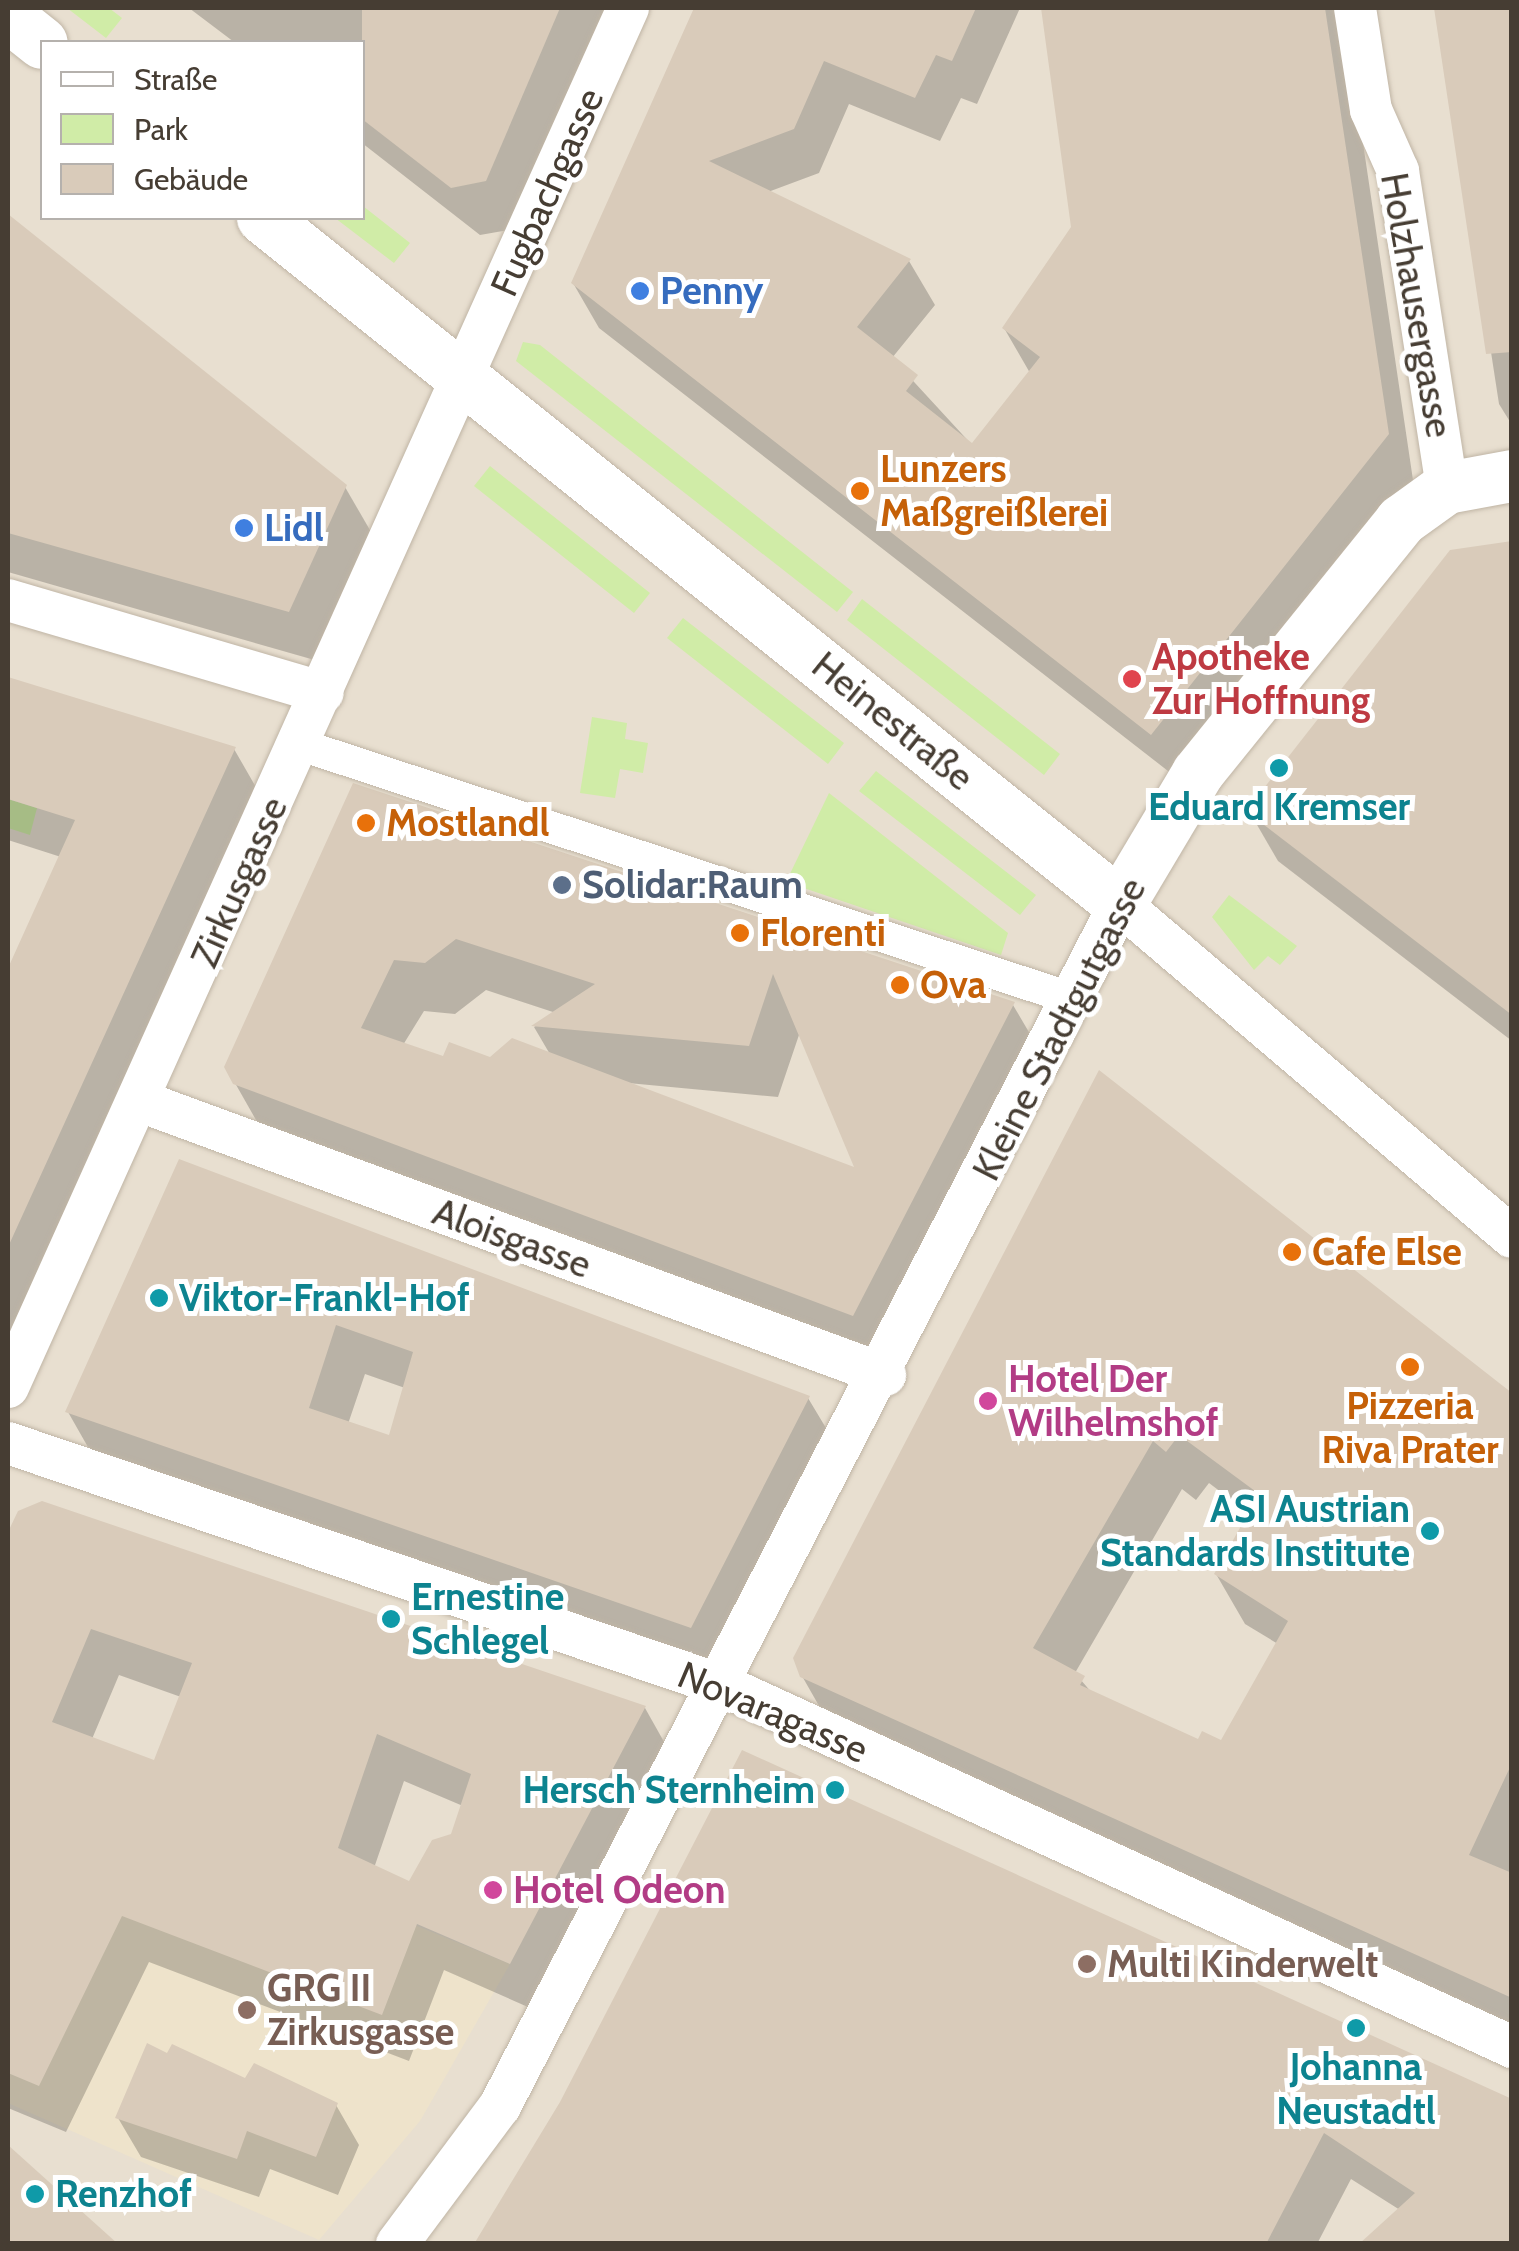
<!DOCTYPE html>
<html>
<head>
<meta charset="utf-8">
<style>
	body { margin:0 }
	#map { position:relative; width:1519px; height:2251px; overflow:hidden; background:#f3eee3; font-family:Cabin,sans-serif }
	div>[style] { position:absolute }
	.residential>* { inset:0; background:#e8dfd0 }
	.education>* { inset:0; background:#eee3cb }
	.green>* { inset:0; background:#d0eca7 }
	.shadow>* { inset:0; background:#0003 }
	.building>* { inset:0; background:#d9cbba }
	.roads { filter:drop-shadow(0 0 2px #c0b5a5) drop-shadow(0 0 2px #c0b5a5) }
	.pedestrian>* { height:32px; margin:-16px; padding:0 16px; transform-origin:16px; border-radius:16px; background:#fff }
	.minor>* { height:42px; margin:-21px; padding:0 21px; transform-origin:21px; border-radius:21px; background:#fff }
	.tertiary>* { height:52px; margin:-26px; padding:0 26px; transform-origin:26px; border-radius:26px; background:#fff }
	.dots>* { width:28px; height:28px; translate:-50% -50%; box-sizing:border-box; border:5px solid #fff; border-radius:50% }
	span { translate:-50% -50%; white-space:nowrap; text-align:center; line-height:1.15; -webkit-text-stroke:10px #fff; paint-order:stroke }
	.street-label { font-size:38px; color:#463d33 }
	.shop-label { font-size:38px; color:#366cbe; font-weight:700 }
	.left { translate:0 -50%; text-align:left }
	.food-label { font-size:38px; color:#c56008; font-weight:700 }
	.health-label { font-size:38px; color:#be3a42; font-weight:700 }
	.culture-label { font-size:38px; color:#0d838f; font-weight:700 }
	.right { translate:-100% -50%; text-align:right }
	.service-label { font-size:38px; color:#4e5e75; font-weight:700 }
	.hotel-label { font-size:38px; color:#b23c85; font-weight:700 }
	.education-label { font-size:38px; color:#785e54; font-weight:700 }
	.frame { position:absolute; inset:0; border:10px solid #463d33; pointer-events:none }
	.legend { position:absolute; left:40px; top:40px; width:325px; height:180px; box-sizing:border-box; background:#fff; border:2px solid #b5b1ad; margin:0; padding:12px 18px; list-style:none; font-size:30px; color:#463d33 }
	.legend li { display:flex; align-items:center; gap:20px; height:50px }
	.legend b { width:50px; border:2px solid #b5b1ad }
</style>
</head>
<body>
<div id="map">
	<div class="residential">
		<i style="clip-path:polygon(evenodd,8px 8px,1511px 8px,1511px 2243px,8px 2243px,8px 8px,42px 42px,362px 42px,362px 218px,42px 218px,42px 42px)"></i>
	</div>
	<div class="education">
		<i style="clip-path:polygon(8px 1759px,510px 1964px,420px 2121px,319px 2240px,8px 2103px)"></i>
	</div>
	<div class="green">
		<i style="clip-path:polygon(67px 8px,109px 8px,122px 18px,106px 38px)"></i>
		<i style="clip-path:polygon(363px 206px,410px 243px,394px 263px,335px 218px,362px 218px)"></i>
		<i style="clip-path:polygon(523px 342px,540px 345px,853px 592px,837px 612px,516px 361px)"></i>
		<i style="clip-path:polygon(490px 466px,650px 593px,634px 613px,474px 486px)"></i>
		<i style="clip-path:polygon(862px 599px,1060px 754px,1044px 775px,847px 620px)"></i>
		<i style="clip-path:polygon(683px 618px,844px 743px,828px 764px,667px 638px)"></i>
		<i style="clip-path:polygon(592px 717px,627px 723px,625px 739px,648px 743px,643px 773px,620px 769px,615px 798px,580px 793px)"></i>
		<i style="clip-path:polygon(876px 771px,1036px 895px,1020px 915px,859px 791px)"></i>
		<i style="clip-path:polygon(829px 793px,1008px 933px,1001px 955px,786px 882px)"></i>
		<i style="clip-path:polygon(8px 799px,37px 808px,30px 835px,8px 828px)"></i>
		<i style="clip-path:polygon(1229px 895px,1297px 946px,1280px 965px,1268px 956px,1254px 970px,1212px 917px)"></i>
	</div>
	<div class="shadow">
		<i style="clip-path:polygon(189px 8px,393px 8px,430px 49px,450px 8px,610px 8px,514px 229px,480px 235px,362px 143px,362px 42px,234px 42px)"></i>
		<i style="clip-path:polygon(696px 8px,1020px 8px,977px 104px,961px 98px,940px 141px,849px 104px,819px 173px,768px 192px,909px 261px,935px 305px,892px 358px,973px 446px,1030px 373px,1004px 328px,1074px 228px,1044px 8px,1343px 8px,1413px 480px,1177px 778px,599px 328px,573px 283px)"></i>
		<i style="clip-path:polygon(1438px 8px,1512px 8px,1512px 425px,1499px 404px)"></i>
		<i style="clip-path:polygon(8px 219px,345px 487px,374px 537px,318px 661px,8px 572px)"></i>
		<i style="clip-path:polygon(1512px 543px,1512px 1041px,1278px 861px,1249px 811px)"></i>
		<i style="clip-path:polygon(8px 679px,234px 749px,264px 801px,8px 1362px,8px 975px,61px 857px,8px 840px)"></i>
		<i style="clip-path:polygon(evenodd,355px 786px,1013px 1005px,1043px 1056px,883px 1366px,265px 1136px,235px 1083px,355px 786px,486px 990px,556px 1013px,534px 1027px,551px 1056px,445px 1059px,403px 1045px,424px 1011px,455px 1014px,486px 990px,355px 786px,800px 1032px,859px 1171px,628px 1083px,778px 1097px,800px 1032px)"></i>
		<i style="clip-path:polygon(evenodd,1100px 1074px,1512px 1397px,1512px 2034px,831px 1727px,802px 1676px,1100px 1074px,1209px 1483px,1250px 1514px,1216px 1574px,1245px 1624px,1278px 1644px,1222px 1743px,1200px 1742px,1092px 1693px,1075px 1673px,1182px 1489px,1196px 1500px,1209px 1483px)"></i>
		<i style="clip-path:polygon(evenodd,180px 1162px,808px 1398px,838px 1448px,720px 1677px,97px 1463px,68px 1412px,180px 1162px,365px 1374px,405px 1388px,391px 1438px,348px 1424px,365px 1374px)"></i>
		<i style="clip-path:polygon(evenodd,19px 1513px,645px 1708px,672px 1756px,537px 2011px,444px 1970px,409px 2061px,149px 1962px,66px 2132px,8px 2108px,8px 1538px,19px 1513px,119px 1675px,181px 1697px,155px 1763px,92px 1739px,119px 1675px,19px 1513px,404px 1781px,463px 1806px,453px 1836px,410px 1884px,374px 1868px,404px 1781px)"></i>
		<i style="clip-path:polygon(1512px 2103px,1400px 2210px,1351px 2179px,1317px 2244px,476px 2244px)"></i>
		<i style="clip-path:polygon(336px 2105px,359px 2145px,338px 2195px,270px 2169px,259px 2197px,141px 2157px,118px 2118px)"></i>
	</div>
	<div class="building">
		<i style="clip-path:polygon(362px 8px,560px 8px,486px 181px,451px 188px,362px 119px)"></i>
		<i style="clip-path:polygon(694px 8px,976px 8px,952px 61px,936px 55px,915px 98px,824px 61px,794px 129px,709px 161px,911px 259px,857px 327px,918px 375px,906px 391px,972px 443px,1040px 357px,1002px 328px,1071px 227px,1041px 8px,1325px 8px,1389px 434px,1151px 735px,571px 283px)"></i>
		<i style="clip-path:polygon(1434px 8px,1512px 8px,1512px 352px,1486px 354px)"></i>
		<i style="clip-path:polygon(8px 214px,347px 485px,289px 612px,8px 533px)"></i>
		<i style="clip-path:polygon(1512px 541px,1512px 1015px,1246px 811px,1450px 550px)"></i>
		<i style="clip-path:polygon(8px 677px,236px 747px,8px 1247px,8px 968px,75px 820px,8px 799px)"></i>
		<i style="clip-path:polygon(evenodd,353px 783px,1015px 1002px,853px 1316px,233px 1084px,224px 1067px,353px 783px,456px 939px,595px 984px,531px 1026px,749px 1046px,773px 974px,854px 1167px,512px 1038px,490px 1057px,449px 1042px,443px 1056px,361px 1028px,394px 960px,425px 963px,456px 939px)"></i>
		<i style="clip-path:polygon(evenodd,1099px 1070px,1512px 1393px,1512px 1763px,1469px 1855px,1512px 1873px,1512px 1998px,800px 1677px,793px 1658px,1099px 1070px,1179px 1435px,1259px 1494px,1214px 1574px,1288px 1621px,1221px 1740px,1202px 1731px,1198px 1739px,1080px 1685px,1085px 1676px,1033px 1648px,1153px 1441px,1166px 1452px,1179px 1435px)"></i>
		<i style="clip-path:polygon(evenodd,179px 1159px,810px 1396px,691px 1628px,65px 1412px,179px 1159px,336px 1325px,413px 1352px,389px 1435px,309px 1408px,336px 1325px)"></i>
		<i style="clip-path:polygon(evenodd,42px 1501px,646px 1706px,510px 1964px,417px 1924px,382px 2015px,122px 1916px,39px 2086px,8px 2073px,8px 1532px,18px 1511px,42px 1501px,91px 1629px,192px 1663px,154px 1760px,52px 1722px,91px 1629px,42px 1501px,377px 1734px,471px 1774px,451px 1834px,432px 1840px,409px 1881px,338px 1848px,377px 1734px)"></i>
		<i style="clip-path:polygon(742px 1750px,1512px 2099px,1512px 2244px,1359px 2244px,1415px 2193px,1324px 2133px,1266px 2244px,474px 2244px,560px 2102px)"></i>
		<i style="clip-path:polygon(147px 2043px,167px 2053px,172px 2044px,245px 2078px,254px 2063px,338px 2103px,316px 2157px,247px 2131px,237px 2159px,115px 2118px)"></i>
		<i style="clip-path:polygon(8px 2145px,118px 2244px,8px 2244px)"></i>
	</div>
	<div class="roads">
		<div class="pedestrian">
			<i style="left:301px;top:745px;width:813px;rotate:18.21deg"></i>
		</div>
		<div class="minor">
			<i style="left:1355px;top:8px;width:103px;rotate:81.1deg"></i>
			<i style="left:1371px;top:110px;width:67px;rotate:66.1deg"></i>
			<i style="left:1398px;top:171px;width:321px;rotate:81.2deg"></i>
			<i style="left:8px;top:600px;width:328px;rotate:16.4deg"></i>
			<i style="left:140px;top:1101px;width:794px;rotate:20.19deg"></i>
			<i style="left:8px;top:1387px;width:1512px;rotate:-65.79deg"></i>
			<i style="left:8px;top:1443px;width:756px;rotate:18.75deg"></i>
			<i style="left:724px;top:1686px;width:867px;rotate:24.61deg"></i>
			<i style="left:397px;top:2244px;width:172px;rotate:-53.3deg"></i>
			<i style="left:500px;top:2106px;width:1352px;rotate:-62.72deg"></i>
			<i style="left:1120px;top:904px;width:514px;rotate:40.35deg"></i>
		</div>
		<div class="tertiary">
			<i style="left:8px;top:16px;width:43px;rotate:38.5deg"></i>
			<i style="left:263px;top:218px;width:1098px;rotate:38.68deg"></i>
			<i style="left:1120px;top:904px;width:152px;rotate:-59.2deg"></i>
			<i style="left:1198px;top:773px;width:324px;rotate:-51.1deg"></i>
			<i style="left:1401px;top:521px;width:57px;rotate:-35.7deg"></i>
			<i style="left:1447px;top:488px;width:66px;rotate:-10.5deg"></i>
		</div>
	</div>
	<div class="dots">
		<i style="left:640px;top:291px;background:#3f7fe0"></i>
		<i style="left:860px;top:491px;background:#e8710a"></i>
		<i style="left:244px;top:528px;background:#3f7fe0"></i>
		<i style="left:1132px;top:679px;background:#e0444e"></i>
		<i style="left:1279px;top:768px;background:#0f9aa8"></i>
		<i style="left:366px;top:823px;background:#e8710a"></i>
		<i style="left:562px;top:885px;background:#5c6f8a"></i>
		<i style="left:740px;top:933px;background:#e8710a"></i>
		<i style="left:900px;top:985px;background:#e8710a"></i>
		<i style="left:1292px;top:1252px;background:#e8710a"></i>
		<i style="left:159px;top:1298px;background:#0f9aa8"></i>
		<i style="left:1410px;top:1367px;background:#e8710a"></i>
		<i style="left:988px;top:1401px;background:#d1479c"></i>
		<i style="left:1430px;top:1531px;background:#0f9aa8"></i>
		<i style="left:391px;top:1619px;background:#0f9aa8"></i>
		<i style="left:835px;top:1790px;background:#0f9aa8"></i>
		<i style="left:493px;top:1890px;background:#d1479c"></i>
		<i style="left:1087px;top:1964px;background:#8d6e63"></i>
		<i style="left:247px;top:2010px;background:#8d6e63"></i>
		<i style="left:1356px;top:2028px;background:#0f9aa8"></i>
		<i style="left:35px;top:2194px;background:#0f9aa8"></i>
	</div>
	<div class="street-label">
		<span style="left:547px;top:192px;rotate:-66deg">Fugbachgasse</span>
		<span style="left:1417px;top:305px;rotate:80deg">Holzhausergasse</span>
		<span style="left:893px;top:721px;rotate:39deg">Heinestraße</span>
		<span style="left:239px;top:882px;rotate:-66deg">Zirkusgasse</span>
		<span style="left:1059px;top:1029px;rotate:-63deg">Kleine Stadtgutgasse</span>
		<span style="left:512px;top:1238px;rotate:20deg">Aloisgasse</span>
		<span style="left:773px;top:1712px;rotate:23deg">Novaragasse</span>
	</div>
	<div class="shop-label">
		<span class="left" style="left:660px;top:291px">Penny</span>
		<span class="left" style="left:264px;top:528px">Lidl</span>
	</div>
	<div class="food-label">
		<span class="left" style="left:880px;top:491px">Lunzers<br>Maßgreißlerei</span>
		<span class="left" style="left:386px;top:823px">Mostlandl</span>
		<span class="left" style="left:760px;top:933px">Florenti</span>
		<span class="left" style="left:920px;top:985px">Ova</span>
		<span class="left" style="left:1312px;top:1252px">Cafe Else</span>
		<span style="left:1410px;top:1428px">Pizzeria<br>Riva Prater</span>
	</div>
	<div class="health-label">
		<span class="left" style="left:1152px;top:679px">Apotheke<br>Zur Hoffnung</span>
	</div>
	<div class="culture-label">
		<span style="left:1279px;top:807px">Eduard Kremser</span>
		<span class="left" style="left:179px;top:1298px">Viktor-Frankl-Hof</span>
		<span class="right" style="left:1410px;top:1531px">ASI Austrian<br>Standards Institute</span>
		<span class="left" style="left:411px;top:1619px">Ernestine<br>Schlegel</span>
		<span class="right" style="left:815px;top:1790px">Hersch Sternheim</span>
		<span style="left:1356px;top:2089px">Johanna<br>Neustadtl</span>
		<span class="left" style="left:55px;top:2194px">Renzhof</span>
	</div>
	<div class="service-label">
		<span class="left" style="left:582px;top:885px">Solidar:Raum</span>
	</div>
	<div class="hotel-label">
		<span class="left" style="left:1008px;top:1401px">Hotel Der<br>Wilhelmshof</span>
		<span class="left" style="left:513px;top:1890px">Hotel Odeon</span>
	</div>
	<div class="education-label">
		<span class="left" style="left:1107px;top:1964px">Multi Kinderwelt</span>
		<span class="left" style="left:267px;top:2010px">GRG II<br>Zirkusgasse</span>
	</div>
	<div class="frame"></div>
	<ul class="legend">
	<li><b style="height:12px;background:#fff"></b>Straße</li>
	<li><b style="height:28px;background:#d0eca7"></b>Park</li>
	<li><b style="height:28px;background:#d9cbba"></b>Gebäude</li>
	</ul>
</div>
</body>
</html>
